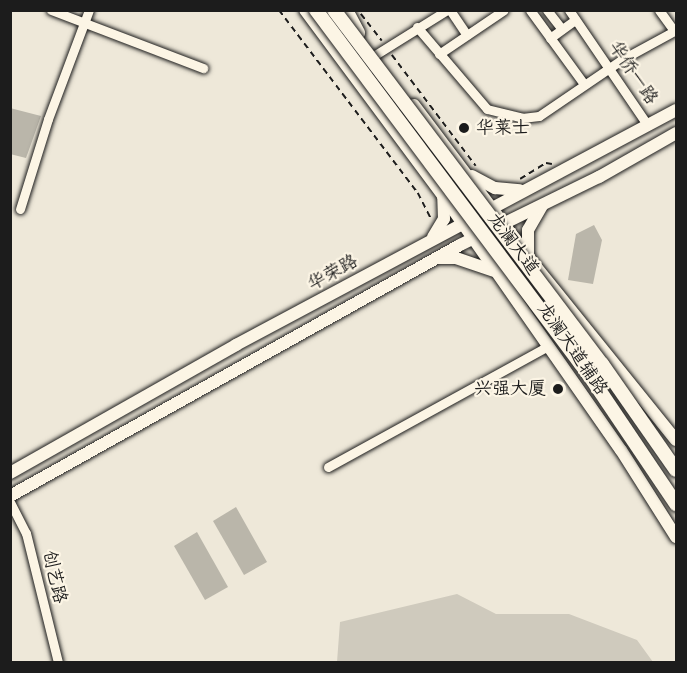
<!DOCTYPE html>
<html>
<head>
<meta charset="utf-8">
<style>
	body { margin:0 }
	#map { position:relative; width:687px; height:673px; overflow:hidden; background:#eee8d9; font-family:"Comic Neue","LXGW WenKai TC",sans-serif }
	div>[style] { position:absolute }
	.green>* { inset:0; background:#cfcabd }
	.building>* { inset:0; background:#bab6aa }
	.path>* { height:1.5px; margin-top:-0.75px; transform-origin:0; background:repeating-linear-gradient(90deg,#1c1c1c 0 6px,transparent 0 10.5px) }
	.roads { filter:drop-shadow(0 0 2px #1c1c1c) drop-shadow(0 0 2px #1c1c1c) }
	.minor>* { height:9px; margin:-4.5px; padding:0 4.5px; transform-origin:4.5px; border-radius:4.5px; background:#fcf5e5 }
	.major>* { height:12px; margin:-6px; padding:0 6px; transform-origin:6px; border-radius:6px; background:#fcf5e5 }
	.highway>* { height:14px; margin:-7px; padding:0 7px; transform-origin:7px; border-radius:7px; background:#fcf5e5 }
	.bridges { filter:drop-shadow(0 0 2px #1c1c1c) drop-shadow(0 0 2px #1c1c1c) }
	.highway-bridge>* { height:14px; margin:-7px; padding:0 7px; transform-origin:7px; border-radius:7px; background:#fcf5e5 }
	.dots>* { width:16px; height:16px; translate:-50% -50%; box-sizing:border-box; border:3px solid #fcf5e5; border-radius:50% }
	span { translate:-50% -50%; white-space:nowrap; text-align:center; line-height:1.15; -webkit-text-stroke:4.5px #fcf5e5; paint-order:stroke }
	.street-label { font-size:18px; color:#1c1c1c }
	.poi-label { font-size:18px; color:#1c1c1c }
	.left { translate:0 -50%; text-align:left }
	.right { translate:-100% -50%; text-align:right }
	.frame { position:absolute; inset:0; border:12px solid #1c1c1c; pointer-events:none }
</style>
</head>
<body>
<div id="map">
	<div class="green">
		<i style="clip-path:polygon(457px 594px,496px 614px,569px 614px,637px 640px,653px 662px,337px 662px,340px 622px)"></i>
	</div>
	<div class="building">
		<i style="clip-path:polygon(10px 108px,41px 116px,26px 158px,10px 154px)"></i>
		<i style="clip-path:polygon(594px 225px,602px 240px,593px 284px,568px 280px,576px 234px)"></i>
		<i style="clip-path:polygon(236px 507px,267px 562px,244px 575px,213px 521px)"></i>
		<i style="clip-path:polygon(197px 532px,228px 587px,205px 600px,174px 546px)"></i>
	</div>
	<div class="path">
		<i style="left:279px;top:10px;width:230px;rotate:52.8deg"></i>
		<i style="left:418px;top:193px;width:30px;rotate:63deg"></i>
		<i style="left:361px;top:14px;width:34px;rotate:52deg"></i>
		<i style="left:392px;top:55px;width:139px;rotate:52.9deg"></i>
		<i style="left:520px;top:179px;width:31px;rotate:-32deg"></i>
		<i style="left:546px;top:163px;width:6px;rotate:9deg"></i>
	</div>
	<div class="roads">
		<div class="minor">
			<i style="left:51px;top:10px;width:163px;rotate:20.9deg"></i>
			<i style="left:450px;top:10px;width:30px;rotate:56deg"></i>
			<i style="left:530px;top:10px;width:92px;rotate:53.9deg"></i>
			<i style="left:547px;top:10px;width:24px;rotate:52deg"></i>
			<i style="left:569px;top:10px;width:140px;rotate:55.7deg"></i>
			<i style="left:659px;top:10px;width:26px;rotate:54deg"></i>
			<i style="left:417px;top:27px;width:108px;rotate:49.5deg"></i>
			<i style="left:487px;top:109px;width:36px;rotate:14deg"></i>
			<i style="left:522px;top:118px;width:17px;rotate:-7deg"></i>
			<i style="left:539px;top:116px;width:99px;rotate:-34.3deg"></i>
			<i style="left:621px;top:60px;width:63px;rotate:-28.6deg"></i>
			<i style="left:550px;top:38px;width:31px;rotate:-36deg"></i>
			<i style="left:439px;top:54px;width:78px;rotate:-34.1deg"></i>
			<i style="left:375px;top:55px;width:85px;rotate:-32deg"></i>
			<i style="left:20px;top:209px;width:94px;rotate:-72.7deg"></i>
			<i style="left:48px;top:119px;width:116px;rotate:-69.4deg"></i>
			<i style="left:328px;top:467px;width:251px;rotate:-28.8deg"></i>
			<i style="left:10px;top:502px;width:35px;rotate:63deg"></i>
			<i style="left:26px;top:533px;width:133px;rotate:76.1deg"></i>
		</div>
		<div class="major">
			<i style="left:305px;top:10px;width:247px;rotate:53.4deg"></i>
			<i style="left:452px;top:208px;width:295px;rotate:55.1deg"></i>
			<i style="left:621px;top:450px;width:103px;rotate:57.7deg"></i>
			<i style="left:414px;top:105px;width:204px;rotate:53deg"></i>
			<i style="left:537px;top:268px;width:221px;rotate:51.1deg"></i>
			<i style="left:472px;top:176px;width:26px;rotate:28deg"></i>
			<i style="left:495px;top:188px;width:25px;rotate:5deg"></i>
			<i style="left:433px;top:237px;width:21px;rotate:-59deg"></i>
			<i style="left:444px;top:219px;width:23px;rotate:-92deg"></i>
			<i style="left:443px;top:196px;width:19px;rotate:-6deg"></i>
			<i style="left:462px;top:194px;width:18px;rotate:-63deg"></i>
			<i style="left:528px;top:253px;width:23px;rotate:-90deg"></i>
			<i style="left:528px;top:230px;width:28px;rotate:-60deg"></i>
			<i style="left:438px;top:258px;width:18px"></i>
			<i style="left:456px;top:258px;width:39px;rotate:19deg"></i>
			<i style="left:10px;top:473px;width:260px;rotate:-29.5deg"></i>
			<i style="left:236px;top:345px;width:499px;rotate:-28.1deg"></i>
			<i style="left:10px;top:496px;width:515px;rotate:-29.15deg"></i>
			<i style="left:460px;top:245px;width:155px;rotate:-26.1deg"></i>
			<i style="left:599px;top:177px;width:89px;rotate:-29.7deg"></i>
		</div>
		<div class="highway">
			<i style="left:346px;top:10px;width:26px;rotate:62deg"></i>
		</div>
	</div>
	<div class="bridges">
		<div class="highway-bridge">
			<i style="left:316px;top:10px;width:456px;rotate:53.2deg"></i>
			<i style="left:589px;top:375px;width:156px;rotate:56deg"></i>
			<i style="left:334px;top:10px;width:444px;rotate:52.9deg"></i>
			<i style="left:602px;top:364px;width:129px;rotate:55.1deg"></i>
		</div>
	</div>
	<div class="dots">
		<i style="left:464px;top:128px;background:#1c1c1c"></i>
		<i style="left:558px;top:389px;background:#1c1c1c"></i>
	</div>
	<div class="street-label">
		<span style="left:633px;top:73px;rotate:56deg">华侨一路</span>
		<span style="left:513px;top:244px;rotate:53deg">龙澜大道</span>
		<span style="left:333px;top:273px;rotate:-29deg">华荣路</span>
		<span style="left:572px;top:349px;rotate:55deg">龙澜大道辅路</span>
		<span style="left:54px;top:577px;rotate:77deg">创艺路</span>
	</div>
	<div class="poi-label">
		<span class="left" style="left:476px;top:128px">华莱士</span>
		<span class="right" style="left:546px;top:389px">兴强大厦</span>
	</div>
	<div class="frame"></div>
</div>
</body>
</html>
